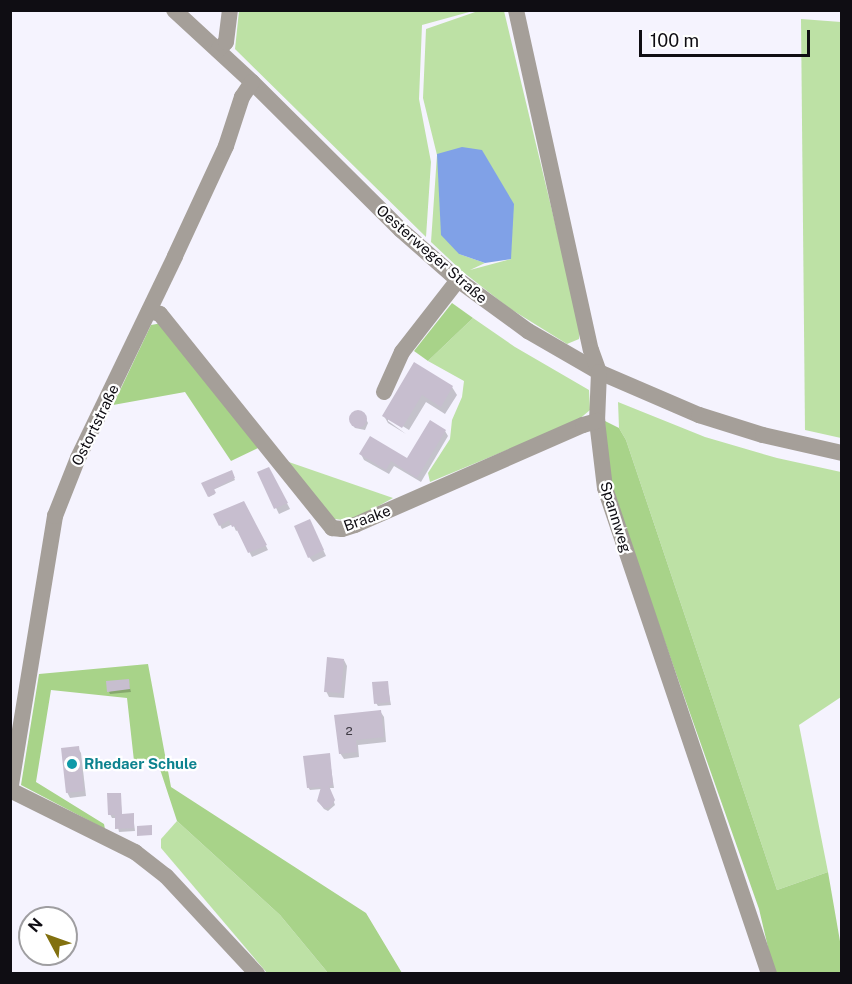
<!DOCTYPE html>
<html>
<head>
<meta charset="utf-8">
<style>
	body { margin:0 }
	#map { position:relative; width:852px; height:984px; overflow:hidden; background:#f5f3fe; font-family:"Public Sans",sans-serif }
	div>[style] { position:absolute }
	.green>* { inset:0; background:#bde1a5 }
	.forest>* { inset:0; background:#a8d389 }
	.water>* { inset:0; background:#80a1e7 }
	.shadow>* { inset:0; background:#0003 }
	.building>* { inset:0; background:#c7becf }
	.round { border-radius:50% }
	.minor>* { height:16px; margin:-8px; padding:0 8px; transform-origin:8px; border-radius:8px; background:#a59f99 }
	.dots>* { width:16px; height:16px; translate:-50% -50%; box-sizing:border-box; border:3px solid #fff; border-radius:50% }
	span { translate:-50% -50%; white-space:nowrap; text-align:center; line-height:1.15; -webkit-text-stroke:4.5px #fff; paint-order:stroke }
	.number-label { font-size:12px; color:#3d3942 }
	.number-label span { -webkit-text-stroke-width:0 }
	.street-label { font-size:15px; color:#0f0d13 }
	.culture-label { font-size:15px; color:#0d838f; font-weight:700 }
	.left { translate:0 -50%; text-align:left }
	.frame { position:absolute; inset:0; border:12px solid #0f0d13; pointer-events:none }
	.north { position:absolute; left:18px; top:906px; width:60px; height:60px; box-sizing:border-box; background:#fff; border:2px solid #9f9ea1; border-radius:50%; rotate:311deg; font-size:16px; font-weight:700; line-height:24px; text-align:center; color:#0f0d13 }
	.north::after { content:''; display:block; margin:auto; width:21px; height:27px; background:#82700f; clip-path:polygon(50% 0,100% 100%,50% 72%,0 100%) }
	.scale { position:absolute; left:639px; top:30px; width:171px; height:27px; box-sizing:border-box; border:3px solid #0f0d13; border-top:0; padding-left:8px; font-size:18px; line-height:21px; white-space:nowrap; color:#0f0d13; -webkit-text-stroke:4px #fff; paint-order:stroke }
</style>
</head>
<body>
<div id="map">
	<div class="green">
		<i style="clip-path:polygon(239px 11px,473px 11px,422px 25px,419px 99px,431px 162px,426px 237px,235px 49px)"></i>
		<i style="clip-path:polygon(evenodd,478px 11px,504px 11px,580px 327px,579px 339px,567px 344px,509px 308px,463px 272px,431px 242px,437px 155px,423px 98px,426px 29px,478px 11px,459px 254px,511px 259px,470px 270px,485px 263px,459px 254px)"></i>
		<i style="clip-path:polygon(801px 19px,841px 22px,841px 438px,805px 430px)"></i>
		<i style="clip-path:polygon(473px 318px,515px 347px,589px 390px,590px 410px,577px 421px,430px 482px,428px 473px,450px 439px,452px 420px,462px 397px,464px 381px,428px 361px)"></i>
		<i style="clip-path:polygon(618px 402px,705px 437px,777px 458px,841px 472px,841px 697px,799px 725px,828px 872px,777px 890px,626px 440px,619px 428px)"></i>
		<i style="clip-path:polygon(283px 460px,393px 498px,351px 521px,327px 518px)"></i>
		<i style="clip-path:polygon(177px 821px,280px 915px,328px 973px,267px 973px,161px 848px,161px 839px)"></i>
	</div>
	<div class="forest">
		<i style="clip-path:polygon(452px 303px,473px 318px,428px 361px,414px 351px)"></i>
		<i style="clip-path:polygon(162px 323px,260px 447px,231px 461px,185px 392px,113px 405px,151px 325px)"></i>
		<i style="clip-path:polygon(603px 420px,619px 428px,626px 440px,777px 890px,828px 872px,841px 947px,841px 973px,774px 973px,759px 909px,610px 486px)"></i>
		<i style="clip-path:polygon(148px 664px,171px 787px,366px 913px,402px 973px,328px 973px,280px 915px,177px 821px,157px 760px,134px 761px,127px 698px,51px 690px,36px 782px,104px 824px,105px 829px,21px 785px,39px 674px)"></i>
	</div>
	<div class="water">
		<i style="clip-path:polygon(462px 147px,482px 150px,514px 204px,511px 259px,485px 263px,459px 254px,441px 235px,437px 154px)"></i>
	</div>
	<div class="shadow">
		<i style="clip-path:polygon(414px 364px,452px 387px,457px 395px,445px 414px,426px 402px,409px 430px,388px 417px,388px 421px,406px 434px,388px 423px,384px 416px)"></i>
		<i style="clip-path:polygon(357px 412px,364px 415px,368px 423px,365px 430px,355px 428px,353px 425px,352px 416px)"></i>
		<i style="clip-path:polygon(445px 431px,448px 436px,421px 482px,394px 466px,389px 474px,364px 460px,361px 454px,407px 460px)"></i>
		<i style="clip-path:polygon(269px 469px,290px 509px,279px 514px,259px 473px)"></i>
		<i style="clip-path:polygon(231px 472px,235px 480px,213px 490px,215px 494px,209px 497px,203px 484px)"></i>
		<i style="clip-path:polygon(244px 503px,268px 550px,252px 557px,238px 530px,236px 531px,233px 524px,222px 529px,215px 515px)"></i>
		<i style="clip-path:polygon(312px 526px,326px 556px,313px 562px,309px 557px)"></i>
		<i style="clip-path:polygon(344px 660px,347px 666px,344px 698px,329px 697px,326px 691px)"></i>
		<i style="clip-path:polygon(128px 681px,131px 692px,110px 694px,109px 692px)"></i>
		<i style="clip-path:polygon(387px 683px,391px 705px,378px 706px,376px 703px)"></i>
		<i style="clip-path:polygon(380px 711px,384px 717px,386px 742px,358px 745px,359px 757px,344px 759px,340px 753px)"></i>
		<i style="clip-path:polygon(78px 748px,81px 753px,86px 796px,70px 798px,67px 792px)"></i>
		<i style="clip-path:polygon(329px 755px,334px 788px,329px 788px,335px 805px,328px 811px,324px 809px,318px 801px,322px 789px,310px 790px,308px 787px)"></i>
		<i style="clip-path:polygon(120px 794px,122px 815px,133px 815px,135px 831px,119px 832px,116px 818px,112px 818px,110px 814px)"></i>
	</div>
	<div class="building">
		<i style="clip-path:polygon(414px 362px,453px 386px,441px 407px,422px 395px,402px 428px,382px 416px)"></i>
		<i class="round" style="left:349px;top:410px;width:18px;height:18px"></i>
		<i style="clip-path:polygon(430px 420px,446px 430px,417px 478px,391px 461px,386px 470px,359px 454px,370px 436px,407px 458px)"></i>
		<i style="clip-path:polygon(269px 467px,288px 503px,274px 509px,257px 472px)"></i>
		<i style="clip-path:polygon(232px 470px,235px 478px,214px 489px,216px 493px,208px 497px,201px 483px)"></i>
		<i style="clip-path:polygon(244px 501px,267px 545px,248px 553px,235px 526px,232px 527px,229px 520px,219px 526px,213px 514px)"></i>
		<i style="clip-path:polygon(310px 519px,324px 550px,308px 558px,294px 526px)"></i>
		<i style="clip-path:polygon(327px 657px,344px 659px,341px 693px,324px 692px)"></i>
		<i style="clip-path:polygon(129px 679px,130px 689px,107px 692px,106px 681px)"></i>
		<i style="clip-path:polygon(388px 681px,390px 702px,374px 704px,372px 682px)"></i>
		<i style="clip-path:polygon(381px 710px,384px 737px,356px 740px,357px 752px,339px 754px,334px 715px)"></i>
		<i style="clip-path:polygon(79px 746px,84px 791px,66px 793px,61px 748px)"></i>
		<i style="clip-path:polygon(330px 753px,333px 785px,329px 786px,335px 800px,331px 807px,324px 808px,317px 801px,321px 787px,307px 788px,303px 756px)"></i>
		<i style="clip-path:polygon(107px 793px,121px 793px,122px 814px,134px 813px,134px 828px,115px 829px,115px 815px,108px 815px)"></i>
		<i style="clip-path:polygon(152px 825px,152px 835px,137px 836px,137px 826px)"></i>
	</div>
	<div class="minor">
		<i style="left:174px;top:10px;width:106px;rotate:42.7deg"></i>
		<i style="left:252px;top:82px;width:210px;rotate:44.8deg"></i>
		<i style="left:401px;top:230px;width:76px;rotate:41.3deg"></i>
		<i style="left:458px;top:280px;width:87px;rotate:36.1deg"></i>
		<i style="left:528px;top:331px;width:82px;rotate:30deg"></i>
		<i style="left:599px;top:372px;width:109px;rotate:23.3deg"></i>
		<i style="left:699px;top:415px;width:67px;rotate:17.4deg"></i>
		<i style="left:763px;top:435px;width:81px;rotate:12.8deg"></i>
		<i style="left:516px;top:10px;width:348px;rotate:77.6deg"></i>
		<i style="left:591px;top:350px;width:23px;rotate:70deg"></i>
		<i style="left:599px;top:372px;width:49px;rotate:92.3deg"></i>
		<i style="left:597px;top:421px;width:67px;rotate:83.2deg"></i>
		<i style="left:605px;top:488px;width:513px;rotate:71.35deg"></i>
		<i style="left:218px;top:50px;width:11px;rotate:-45deg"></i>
		<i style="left:226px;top:42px;width:32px;rotate:-83deg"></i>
		<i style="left:149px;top:311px;width:11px;rotate:15deg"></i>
		<i style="left:160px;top:314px;width:275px;rotate:51.2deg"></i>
		<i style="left:332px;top:528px;width:10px;rotate:6deg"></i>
		<i style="left:342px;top:529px;width:14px;rotate:-17deg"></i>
		<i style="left:355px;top:525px;width:249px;rotate:-23.7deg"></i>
		<i style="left:583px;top:425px;width:15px;rotate:-16deg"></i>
		<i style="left:384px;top:392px;width:44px;rotate:-65.8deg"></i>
		<i style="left:402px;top:352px;width:91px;rotate:-52.1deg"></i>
		<i style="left:10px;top:790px;width:140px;rotate:26.4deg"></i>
		<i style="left:135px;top:852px;width:39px;rotate:38deg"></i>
		<i style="left:166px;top:876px;width:134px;rotate:47.1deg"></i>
		<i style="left:10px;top:791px;width:279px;rotate:-80.7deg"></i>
		<i style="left:55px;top:516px;width:62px;rotate:-68.4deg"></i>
		<i style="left:78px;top:458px;width:224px;rotate:-64.3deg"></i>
		<i style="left:175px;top:256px;width:121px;rotate:-65.1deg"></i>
		<i style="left:226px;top:146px;width:52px;rotate:-71.9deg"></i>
		<i style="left:242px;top:97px;width:18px;rotate:-56deg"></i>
	</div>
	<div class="dots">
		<i style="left:72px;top:764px;background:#0f9aa8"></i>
	</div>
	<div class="number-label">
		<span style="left:349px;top:732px">2</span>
	</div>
	<div class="street-label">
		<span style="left:432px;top:254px;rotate:41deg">Oesterweger Straße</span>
		<span style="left:95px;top:425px;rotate:-64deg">Ostortstraße</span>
		<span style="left:616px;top:517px;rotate:73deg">Spannweg</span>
		<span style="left:367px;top:518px;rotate:-20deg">Braake</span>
	</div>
	<div class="culture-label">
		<span class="left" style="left:84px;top:764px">Rhedaer Schule</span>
	</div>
	<div class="frame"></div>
	<div class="north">N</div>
	<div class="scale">100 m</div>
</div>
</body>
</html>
